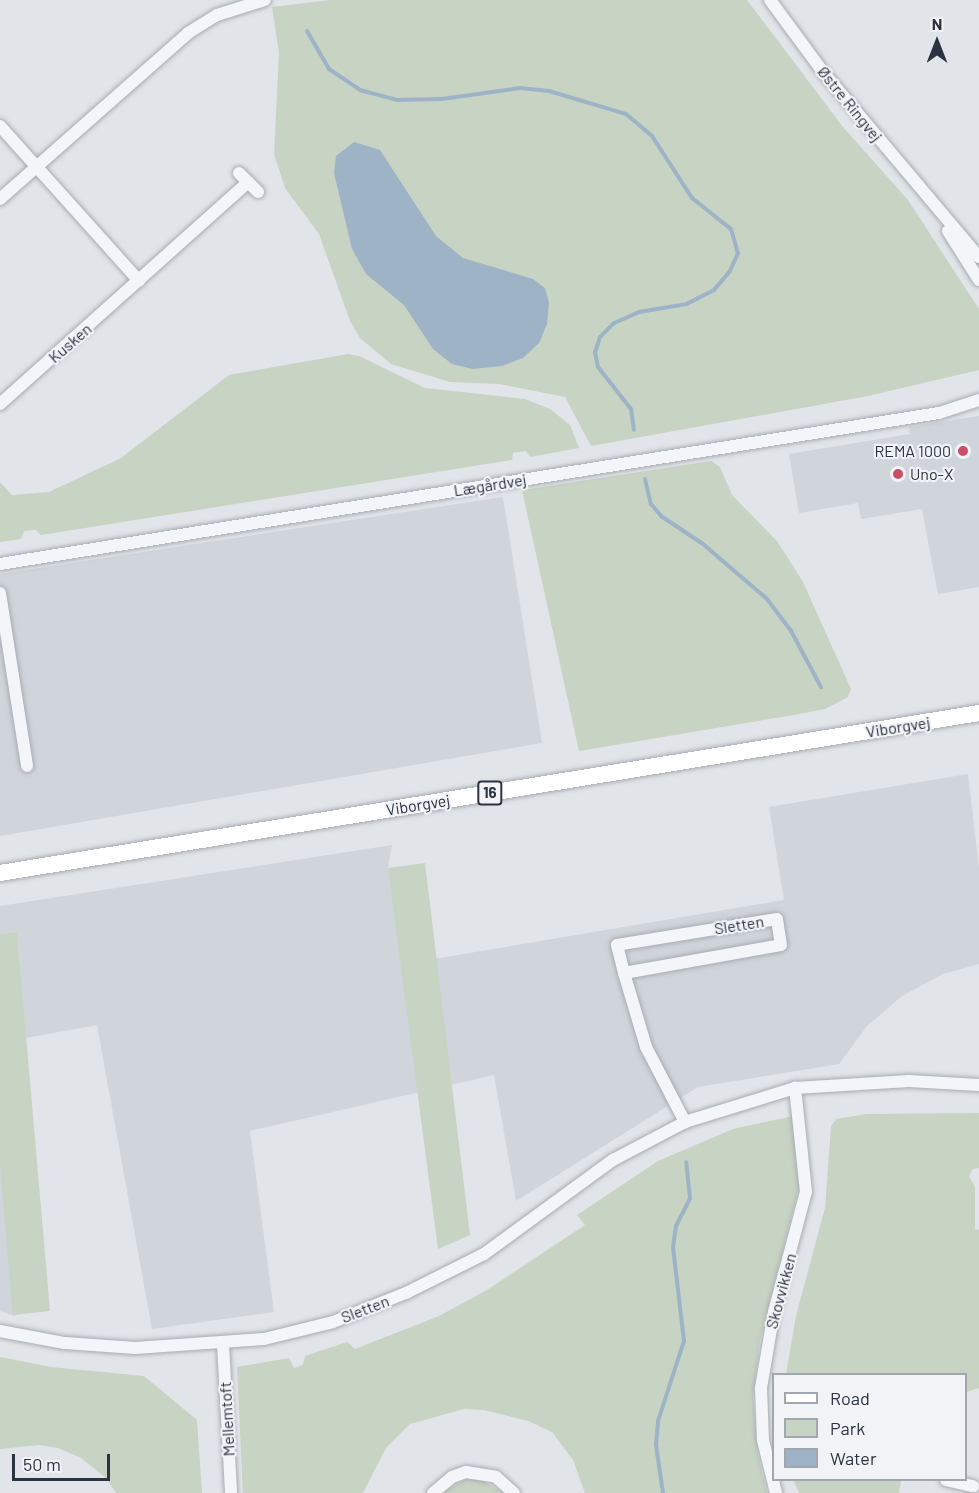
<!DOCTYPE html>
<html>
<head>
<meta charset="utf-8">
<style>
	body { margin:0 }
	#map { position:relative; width:979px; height:1493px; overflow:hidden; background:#e1e5e9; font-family:Barlow,sans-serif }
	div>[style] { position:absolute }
	.built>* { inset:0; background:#d0d4db }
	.green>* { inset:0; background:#c7d3c3 }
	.water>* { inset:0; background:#9fb3c7 }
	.stream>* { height:4px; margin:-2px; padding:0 2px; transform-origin:2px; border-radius:2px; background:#9fb3c7 }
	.roads { filter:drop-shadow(0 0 2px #a7acb3) drop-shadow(0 0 2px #a7acb3) }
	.minor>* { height:12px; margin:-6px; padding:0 6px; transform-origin:6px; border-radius:6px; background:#f4f5f8 }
	.major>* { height:16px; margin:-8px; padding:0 8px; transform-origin:8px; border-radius:8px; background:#fff }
	.dots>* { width:16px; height:16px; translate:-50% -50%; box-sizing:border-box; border:3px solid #f1f3f7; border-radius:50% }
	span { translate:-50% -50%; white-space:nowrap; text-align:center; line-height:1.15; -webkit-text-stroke:4.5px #f1f3f7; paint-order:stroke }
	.shield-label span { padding:2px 4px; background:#f1f3f7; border:2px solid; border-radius:4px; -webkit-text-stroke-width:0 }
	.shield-label { font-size:15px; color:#2b3340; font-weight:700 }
	.street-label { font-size:16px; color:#2b3340 }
	.poi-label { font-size:16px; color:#2b3340 }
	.right { translate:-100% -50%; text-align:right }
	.left { translate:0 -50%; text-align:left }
	.legend { position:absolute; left:772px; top:1373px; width:195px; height:108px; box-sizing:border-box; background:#f1f3f7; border:2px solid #a2a6ae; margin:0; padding:8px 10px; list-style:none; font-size:18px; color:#2b3340 }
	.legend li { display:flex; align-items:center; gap:12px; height:30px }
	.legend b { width:30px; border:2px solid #a2a6ae }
	.north { position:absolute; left:907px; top:12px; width:60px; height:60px; -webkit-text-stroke:4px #f1f3f7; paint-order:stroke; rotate:0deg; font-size:16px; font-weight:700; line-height:24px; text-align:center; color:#2b3340 }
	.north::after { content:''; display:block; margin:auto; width:21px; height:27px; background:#2b3340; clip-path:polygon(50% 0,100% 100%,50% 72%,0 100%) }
	.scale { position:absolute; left:12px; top:1454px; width:98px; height:27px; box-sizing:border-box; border:3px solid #2b3340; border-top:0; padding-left:8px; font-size:18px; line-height:21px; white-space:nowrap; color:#2b3340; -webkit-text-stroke:4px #f1f3f7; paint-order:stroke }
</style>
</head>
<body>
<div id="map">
	<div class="built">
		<i style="clip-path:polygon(979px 416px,979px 587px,938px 594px,922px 509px,861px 519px,858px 503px,799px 513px,789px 454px,910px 434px,909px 427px)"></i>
		<i style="clip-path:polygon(503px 497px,542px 743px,0 836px,0 574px)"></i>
		<i style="clip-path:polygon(968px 774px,979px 869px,979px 964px,943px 974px,902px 996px,867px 1026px,839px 1064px,698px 1087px,516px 1201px,494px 1075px,250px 1131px,274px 1312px,152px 1329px,97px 1025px,26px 1038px,17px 932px,0 934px,0 906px,392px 845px,388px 868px,410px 963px,784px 900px,769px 807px)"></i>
		<i style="clip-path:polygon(0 1154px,15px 1316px,0 1311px)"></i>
	</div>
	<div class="green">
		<i style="clip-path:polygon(331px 0,747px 0,843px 127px,908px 200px,979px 309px,979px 370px,868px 396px,591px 446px,565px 397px,499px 384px,450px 382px,391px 364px,360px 338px,350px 321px,319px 234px,285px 188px,274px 154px,279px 53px,272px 7px)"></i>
		<i style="clip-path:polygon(348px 354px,359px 356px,425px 388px,525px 399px,550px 409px,570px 425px,579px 448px,530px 457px,526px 451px,513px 453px,512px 460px,41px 535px,36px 530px,24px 531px,21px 539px,0 542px,0 482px,12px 495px,49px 492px,121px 458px,229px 375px)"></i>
		<i style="clip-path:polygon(711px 461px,720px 467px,732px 495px,777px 541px,803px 582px,851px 689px,848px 697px,825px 709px,794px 715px,579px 751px,522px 490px)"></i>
		<i style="clip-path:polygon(425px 863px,470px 1235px,438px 1249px,388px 868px)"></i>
		<i style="clip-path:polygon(17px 932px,50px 1311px,13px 1315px,0 1164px,0 934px)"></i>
		<i style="clip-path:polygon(979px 1113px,979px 1168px,973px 1169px,969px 1176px,975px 1187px,975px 1229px,979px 1230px,979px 1388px,966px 1392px,966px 1374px,786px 1374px,796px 1316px,825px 1208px,831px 1126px,836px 1119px,867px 1114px)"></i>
		<i style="clip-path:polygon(793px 1116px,799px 1187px,760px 1340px,753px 1397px,758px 1455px,767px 1493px,585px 1493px,573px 1460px,552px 1432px,528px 1421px,484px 1410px,464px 1409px,410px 1424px,386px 1448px,363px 1493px,243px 1493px,237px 1367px,289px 1358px,294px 1368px,303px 1365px,305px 1356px,347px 1342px,355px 1349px,439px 1316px,487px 1290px,585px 1225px,577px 1215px,658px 1161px,733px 1129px)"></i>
		<i style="clip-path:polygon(0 1357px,51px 1367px,144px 1376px,197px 1420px,202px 1493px,116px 1493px,106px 1478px,81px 1458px,58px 1448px,39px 1445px,0 1449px)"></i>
		<i style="clip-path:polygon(466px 1479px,484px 1481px,503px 1493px,442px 1493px)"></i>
		<i style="clip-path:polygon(793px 1480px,901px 1480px,899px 1493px,799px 1493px)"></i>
	</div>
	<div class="water">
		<i style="clip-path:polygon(354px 142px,380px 150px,436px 236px,463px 258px,533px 279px,545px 288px,549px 303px,547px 324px,539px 343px,523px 358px,502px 366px,473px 369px,452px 364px,433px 349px,404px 305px,366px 274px,352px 249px,334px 173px,336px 156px)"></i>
	</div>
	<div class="stream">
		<i style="left:307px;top:31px;width:44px;rotate:59.9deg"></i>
		<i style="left:329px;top:69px;width:37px;rotate:34deg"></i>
		<i style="left:360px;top:90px;width:39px;rotate:15deg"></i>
		<i style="left:398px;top:100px;width:44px;rotate:-1.3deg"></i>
		<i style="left:442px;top:99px;width:79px;rotate:-8deg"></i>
		<i style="left:520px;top:88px;width:29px;rotate:6deg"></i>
		<i style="left:549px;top:91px;width:80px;rotate:16.6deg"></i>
		<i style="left:626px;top:114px;width:34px;rotate:40deg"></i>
		<i style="left:652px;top:136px;width:74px;rotate:57.2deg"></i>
		<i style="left:692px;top:198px;width:50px;rotate:38.5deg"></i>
		<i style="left:731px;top:229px;width:25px;rotate:74deg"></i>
		<i style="left:738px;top:253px;width:20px;rotate:114deg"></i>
		<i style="left:730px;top:271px;width:25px;rotate:130deg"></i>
		<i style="left:714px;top:290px;width:30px;rotate:153deg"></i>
		<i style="left:687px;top:304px;width:49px;rotate:170.5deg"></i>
		<i style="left:639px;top:312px;width:27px;rotate:156deg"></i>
		<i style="left:614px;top:323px;width:20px;rotate:135deg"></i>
		<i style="left:600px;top:337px;width:16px;rotate:108deg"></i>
		<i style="left:595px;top:352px;width:15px;rotate:79deg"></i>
		<i style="left:598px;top:367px;width:53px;rotate:51.8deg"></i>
		<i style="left:631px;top:409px;width:21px;rotate:82deg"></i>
		<i style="left:645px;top:479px;width:26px;rotate:77deg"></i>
		<i style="left:651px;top:504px;width:16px;rotate:50deg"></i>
		<i style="left:661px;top:516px;width:50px;rotate:33.7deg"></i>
		<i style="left:703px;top:544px;width:84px;rotate:40.7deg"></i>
		<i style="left:767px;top:599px;width:38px;rotate:53deg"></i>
		<i style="left:790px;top:629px;width:66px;rotate:61.9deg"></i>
		<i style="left:663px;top:1493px;width:49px;rotate:-98.3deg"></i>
		<i style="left:656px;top:1445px;width:24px;rotate:-85deg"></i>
		<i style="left:658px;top:1421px;width:84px;rotate:-72deg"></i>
		<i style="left:684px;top:1341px;width:95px;rotate:-96.7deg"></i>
		<i style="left:673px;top:1247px;width:21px;rotate:-82deg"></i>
		<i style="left:676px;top:1226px;width:31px;rotate:-63deg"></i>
		<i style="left:690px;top:1198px;width:36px;rotate:-96deg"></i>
	</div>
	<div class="roads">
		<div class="minor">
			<i style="left:770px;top:0;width:89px;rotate:53.6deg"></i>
			<i style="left:823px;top:72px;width:242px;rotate:49.9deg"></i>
			<i style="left:0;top:126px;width:208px;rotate:48.1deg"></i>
			<i style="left:239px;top:173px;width:27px;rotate:45deg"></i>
			<i style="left:0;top:199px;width:251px;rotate:-41.4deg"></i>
			<i style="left:188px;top:33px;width:34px;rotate:-32deg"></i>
			<i style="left:217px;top:15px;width:50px;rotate:-17.4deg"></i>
			<i style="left:948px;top:231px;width:58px;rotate:57.7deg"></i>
			<i style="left:0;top:404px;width:333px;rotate:-41.8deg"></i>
			<i style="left:0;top:564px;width:951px;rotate:-9.14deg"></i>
			<i style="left:939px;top:413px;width:42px;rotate:-18deg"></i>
			<i style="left:0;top:593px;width:175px;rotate:81.1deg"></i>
			<i style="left:624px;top:973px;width:159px;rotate:-10.1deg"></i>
			<i style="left:781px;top:945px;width:26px;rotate:-99deg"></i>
			<i style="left:777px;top:919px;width:162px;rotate:170.8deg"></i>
			<i style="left:617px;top:945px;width:29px;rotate:76deg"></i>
			<i style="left:624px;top:973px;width:77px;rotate:73.4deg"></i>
			<i style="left:646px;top:1047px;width:85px;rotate:62.5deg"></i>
			<i style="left:0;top:1331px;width:66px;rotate:10.5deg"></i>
			<i style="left:65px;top:1343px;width:70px;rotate:4.1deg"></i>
			<i style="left:135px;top:1348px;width:129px;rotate:-4deg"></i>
			<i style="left:264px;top:1339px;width:71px;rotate:-13.8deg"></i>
			<i style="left:333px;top:1322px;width:79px;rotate:-21.7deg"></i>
			<i style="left:406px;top:1293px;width:87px;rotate:-26.6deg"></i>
			<i style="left:484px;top:1254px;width:160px;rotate:-36.1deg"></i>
			<i style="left:613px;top:1160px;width:81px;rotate:-27.8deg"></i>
			<i style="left:685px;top:1122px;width:115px;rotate:-17.2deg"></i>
			<i style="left:795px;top:1088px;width:114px;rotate:-3.5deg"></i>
			<i style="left:909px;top:1081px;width:70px;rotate:3.3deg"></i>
			<i style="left:223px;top:1344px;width:149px;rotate:86.9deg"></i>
			<i style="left:946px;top:1480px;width:28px;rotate:13deg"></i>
			<i style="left:433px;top:1493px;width:25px;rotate:-40deg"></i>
			<i style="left:452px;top:1477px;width:15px;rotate:-20deg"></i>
			<i style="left:466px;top:1472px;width:30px;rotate:9deg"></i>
			<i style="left:496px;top:1477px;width:24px;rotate:42deg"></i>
			<i style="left:776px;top:1493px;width:55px;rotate:-103.8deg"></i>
			<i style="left:763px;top:1440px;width:52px;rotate:-92.2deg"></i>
			<i style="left:761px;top:1388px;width:77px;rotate:-80.3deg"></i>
			<i style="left:774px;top:1312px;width:124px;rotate:-75.1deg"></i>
			<i style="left:806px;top:1192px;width:105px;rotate:-96deg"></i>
		</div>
		<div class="major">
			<i style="left:0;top:873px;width:992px;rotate:-9.28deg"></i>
		</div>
	</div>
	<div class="dots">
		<i style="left:963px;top:451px;background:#c74e63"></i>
		<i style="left:898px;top:474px;background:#c74e63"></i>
	</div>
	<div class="shield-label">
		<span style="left:490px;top:793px">16</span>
	</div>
	<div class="street-label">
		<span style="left:850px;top:104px;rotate:51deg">Østre Ringvej</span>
		<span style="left:70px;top:343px;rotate:-41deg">Kusken</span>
		<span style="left:490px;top:485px;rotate:-9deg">Lægårdvej</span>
		<span style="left:898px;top:727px;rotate:-9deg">Viborgvej</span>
		<span style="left:418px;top:805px;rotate:-9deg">Viborgvej</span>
		<span style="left:739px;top:925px;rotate:-9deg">Sletten</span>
		<span style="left:781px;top:1291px;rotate:-75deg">Skovvikken</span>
		<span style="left:365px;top:1309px;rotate:-21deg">Sletten</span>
		<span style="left:227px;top:1419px;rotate:-93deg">Mellemtoft</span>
	</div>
	<div class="poi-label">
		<span class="right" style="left:951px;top:451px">REMA 1000</span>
		<span class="left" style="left:910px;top:474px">Uno-X</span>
	</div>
	<ul class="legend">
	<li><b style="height:8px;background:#fff"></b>Road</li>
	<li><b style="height:16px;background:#c7d3c3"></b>Park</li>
	<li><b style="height:16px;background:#9fb3c7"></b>Water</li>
	</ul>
	<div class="north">N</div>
	<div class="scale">50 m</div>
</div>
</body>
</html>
